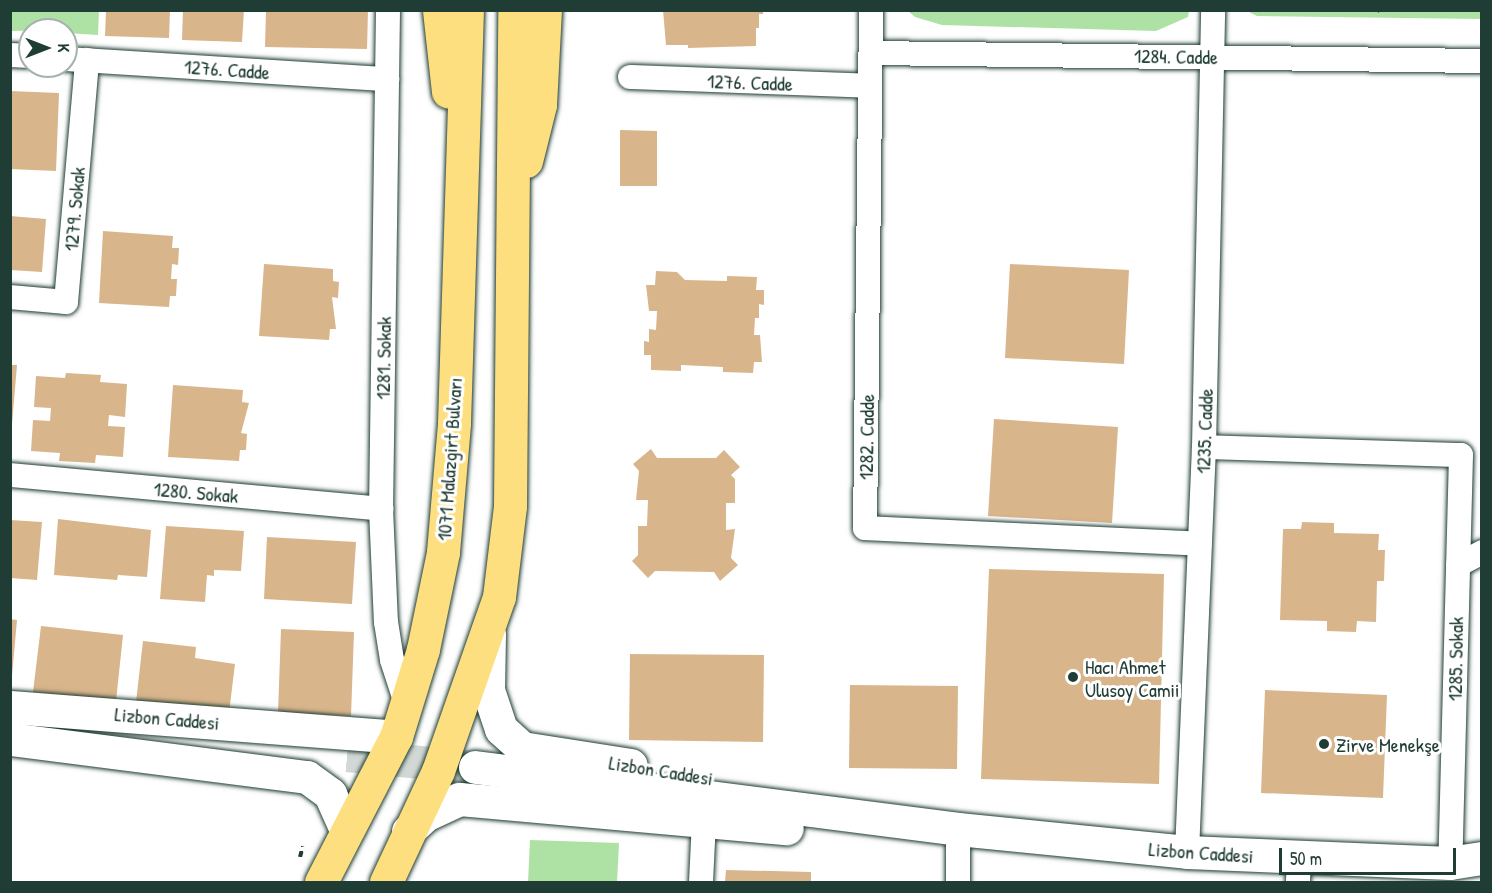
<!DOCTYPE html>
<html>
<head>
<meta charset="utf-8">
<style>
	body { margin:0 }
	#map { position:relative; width:1492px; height:893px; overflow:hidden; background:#fff; font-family:"Patrick Hand",sans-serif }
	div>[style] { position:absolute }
	.green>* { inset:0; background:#aee2a4 }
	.building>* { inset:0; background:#d9b58b }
	.secondary-tunnel>* { height:33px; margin-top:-16.5px; transform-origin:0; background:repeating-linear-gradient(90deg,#d2d8d6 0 33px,transparent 0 49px) }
	.path>* { height:4px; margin-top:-2px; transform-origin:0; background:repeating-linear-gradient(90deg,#1f3d34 0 6px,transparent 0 10.5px) }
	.roads { filter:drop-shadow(0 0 2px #1f3d34) drop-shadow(0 0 2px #1f3d34) }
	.minor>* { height:24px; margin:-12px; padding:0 12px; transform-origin:12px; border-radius:12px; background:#fff }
	.secondary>* { height:33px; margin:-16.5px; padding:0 16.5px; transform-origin:16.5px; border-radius:16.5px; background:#fff }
	.primary>* { height:33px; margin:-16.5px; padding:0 16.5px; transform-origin:16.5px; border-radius:16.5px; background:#fddf80 }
	.dots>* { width:16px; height:16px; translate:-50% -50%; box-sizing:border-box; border:3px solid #fff; border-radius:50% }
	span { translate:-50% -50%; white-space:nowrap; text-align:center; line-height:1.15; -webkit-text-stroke:6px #fff; paint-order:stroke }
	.street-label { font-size:20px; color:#1f3d34 }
	.poi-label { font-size:20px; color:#1f3d34 }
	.left { translate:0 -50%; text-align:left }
	.frame { position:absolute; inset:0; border:12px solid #1f3d34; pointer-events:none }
	.north { position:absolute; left:18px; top:18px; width:60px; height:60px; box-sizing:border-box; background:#fff; border:2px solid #a5b1ae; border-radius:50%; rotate:90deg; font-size:16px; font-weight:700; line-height:24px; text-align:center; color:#1f3d34 }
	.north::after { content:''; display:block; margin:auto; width:21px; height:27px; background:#1f3d34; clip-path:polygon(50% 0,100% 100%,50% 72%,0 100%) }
	.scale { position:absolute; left:1279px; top:848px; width:177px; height:27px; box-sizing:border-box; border:3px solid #1f3d34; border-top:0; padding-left:8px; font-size:18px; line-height:21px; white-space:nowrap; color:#1f3d34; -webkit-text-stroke:4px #fff; paint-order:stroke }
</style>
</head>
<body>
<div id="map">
	<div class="green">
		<i style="clip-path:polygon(11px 10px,99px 11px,98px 35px,66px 33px,66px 30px,11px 31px)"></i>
		<i style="clip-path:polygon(1481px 10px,1481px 19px,1257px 16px,1247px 11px)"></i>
		<i style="clip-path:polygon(908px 11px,1189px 11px,1188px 17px,1156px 31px,942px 25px,915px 17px)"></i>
		<i style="clip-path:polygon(530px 840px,619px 843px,617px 882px,528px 882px)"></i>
	</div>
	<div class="building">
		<i style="clip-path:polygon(106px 10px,170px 10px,169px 38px,105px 36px)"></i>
		<i style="clip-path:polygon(183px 10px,244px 10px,242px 42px,182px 40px)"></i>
		<i style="clip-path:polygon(266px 10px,368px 10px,367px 49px,265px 47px)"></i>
		<i style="clip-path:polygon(663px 10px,763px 10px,763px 14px,759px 14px,759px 28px,756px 28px,756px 46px,688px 48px,688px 45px,666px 45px)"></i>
		<i style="clip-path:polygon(10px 91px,59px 93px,56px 171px,10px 169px)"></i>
		<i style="clip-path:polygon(620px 130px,657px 131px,657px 186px,620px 186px)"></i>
		<i style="clip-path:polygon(10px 216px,46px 219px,42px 272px,10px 270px)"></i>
		<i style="clip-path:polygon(103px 231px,173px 236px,172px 248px,179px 248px,178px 265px,172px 264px,171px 279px,177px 279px,176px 296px,170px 296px,169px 307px,99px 303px)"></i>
		<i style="clip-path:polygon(264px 264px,333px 269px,333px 281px,339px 282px,338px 298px,332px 297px,336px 329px,330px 329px,329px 340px,259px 336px)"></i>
		<i style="clip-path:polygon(1010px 264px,1129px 270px,1124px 364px,1005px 358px)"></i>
		<i style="clip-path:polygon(656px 271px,677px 272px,685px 280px,727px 281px,727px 276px,757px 277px,756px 290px,764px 290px,764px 305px,759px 304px,759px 318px,755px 318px,754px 335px,760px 335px,762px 362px,754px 362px,753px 373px,723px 372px,723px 367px,681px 365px,681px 371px,651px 370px,651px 355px,644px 355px,644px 341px,649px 342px,649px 329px,656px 330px,657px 311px,649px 311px,646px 285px,655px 285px)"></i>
		<i style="clip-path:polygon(10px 365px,17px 365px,12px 424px,10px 424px)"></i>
		<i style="clip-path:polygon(66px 373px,101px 375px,100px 382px,127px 384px,125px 417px,109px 415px,108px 426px,125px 427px,123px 457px,96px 455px,95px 463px,59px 461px,60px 453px,31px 451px,33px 420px,50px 421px,51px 408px,34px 407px,36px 376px,65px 378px)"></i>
		<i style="clip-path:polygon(173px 385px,243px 390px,242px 402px,249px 403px,241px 433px,247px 434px,246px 450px,240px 450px,239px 461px,168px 457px)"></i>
		<i style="clip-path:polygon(994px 419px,1118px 427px,1112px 523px,988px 516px)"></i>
		<i style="clip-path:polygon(651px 449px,657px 458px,716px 458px,724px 450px,740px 467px,731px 475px,735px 479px,735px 503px,726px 503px,726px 530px,735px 529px,731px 558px,738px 565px,720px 581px,714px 572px,655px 571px,648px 578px,632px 561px,638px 555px,638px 526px,647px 526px,648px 500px,636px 500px,639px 471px,633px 464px)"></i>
		<i style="clip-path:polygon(58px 519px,151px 530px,147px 577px,118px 575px,117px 580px,54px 575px)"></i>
		<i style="clip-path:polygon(10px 520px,42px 522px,37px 580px,10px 578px)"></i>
		<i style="clip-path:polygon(1302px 522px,1334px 523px,1334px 533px,1379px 534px,1378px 550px,1385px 550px,1384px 581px,1377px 581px,1376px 622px,1357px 621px,1356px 632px,1327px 631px,1327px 621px,1280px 620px,1283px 529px,1301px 529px)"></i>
		<i style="clip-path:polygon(166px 526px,244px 531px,241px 571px,214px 570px,214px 576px,207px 575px,205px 602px,160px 599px)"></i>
		<i style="clip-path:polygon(267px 537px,356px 542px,352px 604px,264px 599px)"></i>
		<i style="clip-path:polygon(989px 569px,1164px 574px,1159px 784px,981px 779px)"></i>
		<i style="clip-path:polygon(10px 619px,17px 620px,12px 676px,10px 675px)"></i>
		<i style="clip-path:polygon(41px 626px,123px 635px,116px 701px,33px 692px)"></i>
		<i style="clip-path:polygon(281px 629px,354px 632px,351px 716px,278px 713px)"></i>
		<i style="clip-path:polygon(143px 641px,196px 647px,195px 658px,235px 664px,229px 713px,136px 702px)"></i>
		<i style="clip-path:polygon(630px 654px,764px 655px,763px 742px,629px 740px)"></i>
		<i style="clip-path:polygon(850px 685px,958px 686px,957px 769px,849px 768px)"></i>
		<i style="clip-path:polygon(1265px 690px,1387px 695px,1383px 798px,1261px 793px)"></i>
		<i style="clip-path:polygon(726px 870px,811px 872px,811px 882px,725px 882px)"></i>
	</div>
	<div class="secondary-tunnel">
		<i style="left:347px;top:755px;width:129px;rotate:5.4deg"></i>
	</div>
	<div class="path">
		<i style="left:1379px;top:10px;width:2px;rotate:63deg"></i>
		<i style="left:300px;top:857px;width:11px;rotate:-75deg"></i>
	</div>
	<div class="roads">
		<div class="minor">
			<i style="left:388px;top:10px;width:499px;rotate:90.8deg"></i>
			<i style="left:381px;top:509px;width:113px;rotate:87.5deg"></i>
			<i style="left:386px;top:622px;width:38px;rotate:81deg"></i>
			<i style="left:392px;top:660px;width:45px;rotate:72deg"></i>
			<i style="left:871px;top:10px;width:518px;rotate:90.66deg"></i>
			<i style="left:865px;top:528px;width:335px;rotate:2.7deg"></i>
			<i style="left:871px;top:53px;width:611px;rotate:0.75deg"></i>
			<i style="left:10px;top:55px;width:20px;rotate:3deg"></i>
			<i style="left:66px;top:59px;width:322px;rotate:3.6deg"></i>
			<i style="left:630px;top:77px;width:240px;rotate:2.1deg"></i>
			<i style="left:10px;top:297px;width:56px;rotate:5.1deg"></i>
			<i style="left:66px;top:302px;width:243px;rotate:-85deg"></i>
			<i style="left:1204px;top:447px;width:257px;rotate:1.8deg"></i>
			<i style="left:1461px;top:455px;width:408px;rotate:91.5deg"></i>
			<i style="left:10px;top:475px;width:373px;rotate:5.2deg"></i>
			<i style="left:1458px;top:565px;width:27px;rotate:-28deg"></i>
			<i style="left:1187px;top:852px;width:405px;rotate:-87.6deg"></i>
			<i style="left:1204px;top:447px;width:437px;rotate:-88.8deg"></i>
			<i style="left:701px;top:882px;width:61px;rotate:-87.2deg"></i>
			<i style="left:958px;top:882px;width:53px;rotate:-90deg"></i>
			<i style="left:1298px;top:882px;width:24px;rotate:-88deg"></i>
		</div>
		<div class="secondary">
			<i style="left:489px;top:634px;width:56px;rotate:91deg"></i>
			<i style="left:488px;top:690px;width:41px;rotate:71.6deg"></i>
			<i style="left:501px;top:729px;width:28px;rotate:42deg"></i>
			<i style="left:522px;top:748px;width:110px;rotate:8.9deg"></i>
			<i style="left:10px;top:707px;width:387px;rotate:4.4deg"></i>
			<i style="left:10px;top:739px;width:299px;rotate:7.3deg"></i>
			<i style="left:307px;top:777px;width:29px;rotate:36deg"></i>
			<i style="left:330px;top:794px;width:39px;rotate:66deg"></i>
			<i style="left:475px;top:767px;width:487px;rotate:7.3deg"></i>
			<i style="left:958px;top:829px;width:230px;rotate:5.7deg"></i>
			<i style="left:1187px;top:852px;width:263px;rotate:2.4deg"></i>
			<i style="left:1450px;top:863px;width:32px;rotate:-9deg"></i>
			<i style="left:408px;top:831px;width:23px;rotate:-43deg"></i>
			<i style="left:425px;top:815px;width:38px;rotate:-25deg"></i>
			<i style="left:459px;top:799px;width:329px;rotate:5.1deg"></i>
		</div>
		<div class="primary">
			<i style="left:439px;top:10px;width:82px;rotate:83.7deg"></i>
			<i style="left:526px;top:161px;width:58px;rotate:-76deg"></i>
			<i style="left:540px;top:105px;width:95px;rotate:-87deg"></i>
			<i style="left:321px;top:882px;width:163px;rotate:-62.7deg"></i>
			<i style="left:396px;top:737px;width:92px;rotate:-72.9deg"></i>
			<i style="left:423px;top:649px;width:99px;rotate:-78.3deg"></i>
			<i style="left:443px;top:552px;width:129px;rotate:-85.1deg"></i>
			<i style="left:454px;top:423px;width:413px;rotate:-88.2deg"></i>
			<i style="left:386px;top:882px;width:123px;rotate:-64.9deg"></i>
			<i style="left:438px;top:771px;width:184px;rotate:-70.7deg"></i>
			<i style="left:499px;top:597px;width:92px;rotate:-83.1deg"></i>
			<i style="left:510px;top:506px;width:496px;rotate:-89.5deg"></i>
		</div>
	</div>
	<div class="dots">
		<i style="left:1073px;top:677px;background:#1f3d34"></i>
		<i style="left:1324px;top:744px;background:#1f3d34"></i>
	</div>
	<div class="street-label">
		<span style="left:1176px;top:56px;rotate:1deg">1284. Cadde</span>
		<span style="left:227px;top:69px;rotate:4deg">1276. Cadde</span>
		<span style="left:750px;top:82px;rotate:2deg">1276. Cadde</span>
		<span style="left:74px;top:209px;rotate:-85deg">1279. Sokak</span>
		<span style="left:383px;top:358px;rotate:-89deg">1281. Sokak</span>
		<span style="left:1204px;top:431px;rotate:-88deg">1235. Cadde</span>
		<span style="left:866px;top:437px;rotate:-89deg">1282. Cadde</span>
		<span style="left:449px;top:459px;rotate:-86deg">1071 Malazgirt Bulvarı</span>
		<span style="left:196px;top:492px;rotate:5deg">1280. Sokak</span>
		<span style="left:1455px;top:659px;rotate:-89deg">1285. Sokak</span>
		<span style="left:167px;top:718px;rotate:5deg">Lizbon Caddesi</span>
		<span style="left:661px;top:770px;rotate:9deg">Lizbon Caddesi</span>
		<span style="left:1201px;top:852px;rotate:4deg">Lizbon Caddesi</span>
	</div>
	<div class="poi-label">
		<span class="left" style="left:1085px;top:678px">Hacı Ahmet<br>Ulusoy Camii</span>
		<span class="left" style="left:1336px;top:744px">Zirve Menekşe</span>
	</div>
	<div class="frame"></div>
	<div class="north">K</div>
	<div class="scale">50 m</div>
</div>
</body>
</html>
